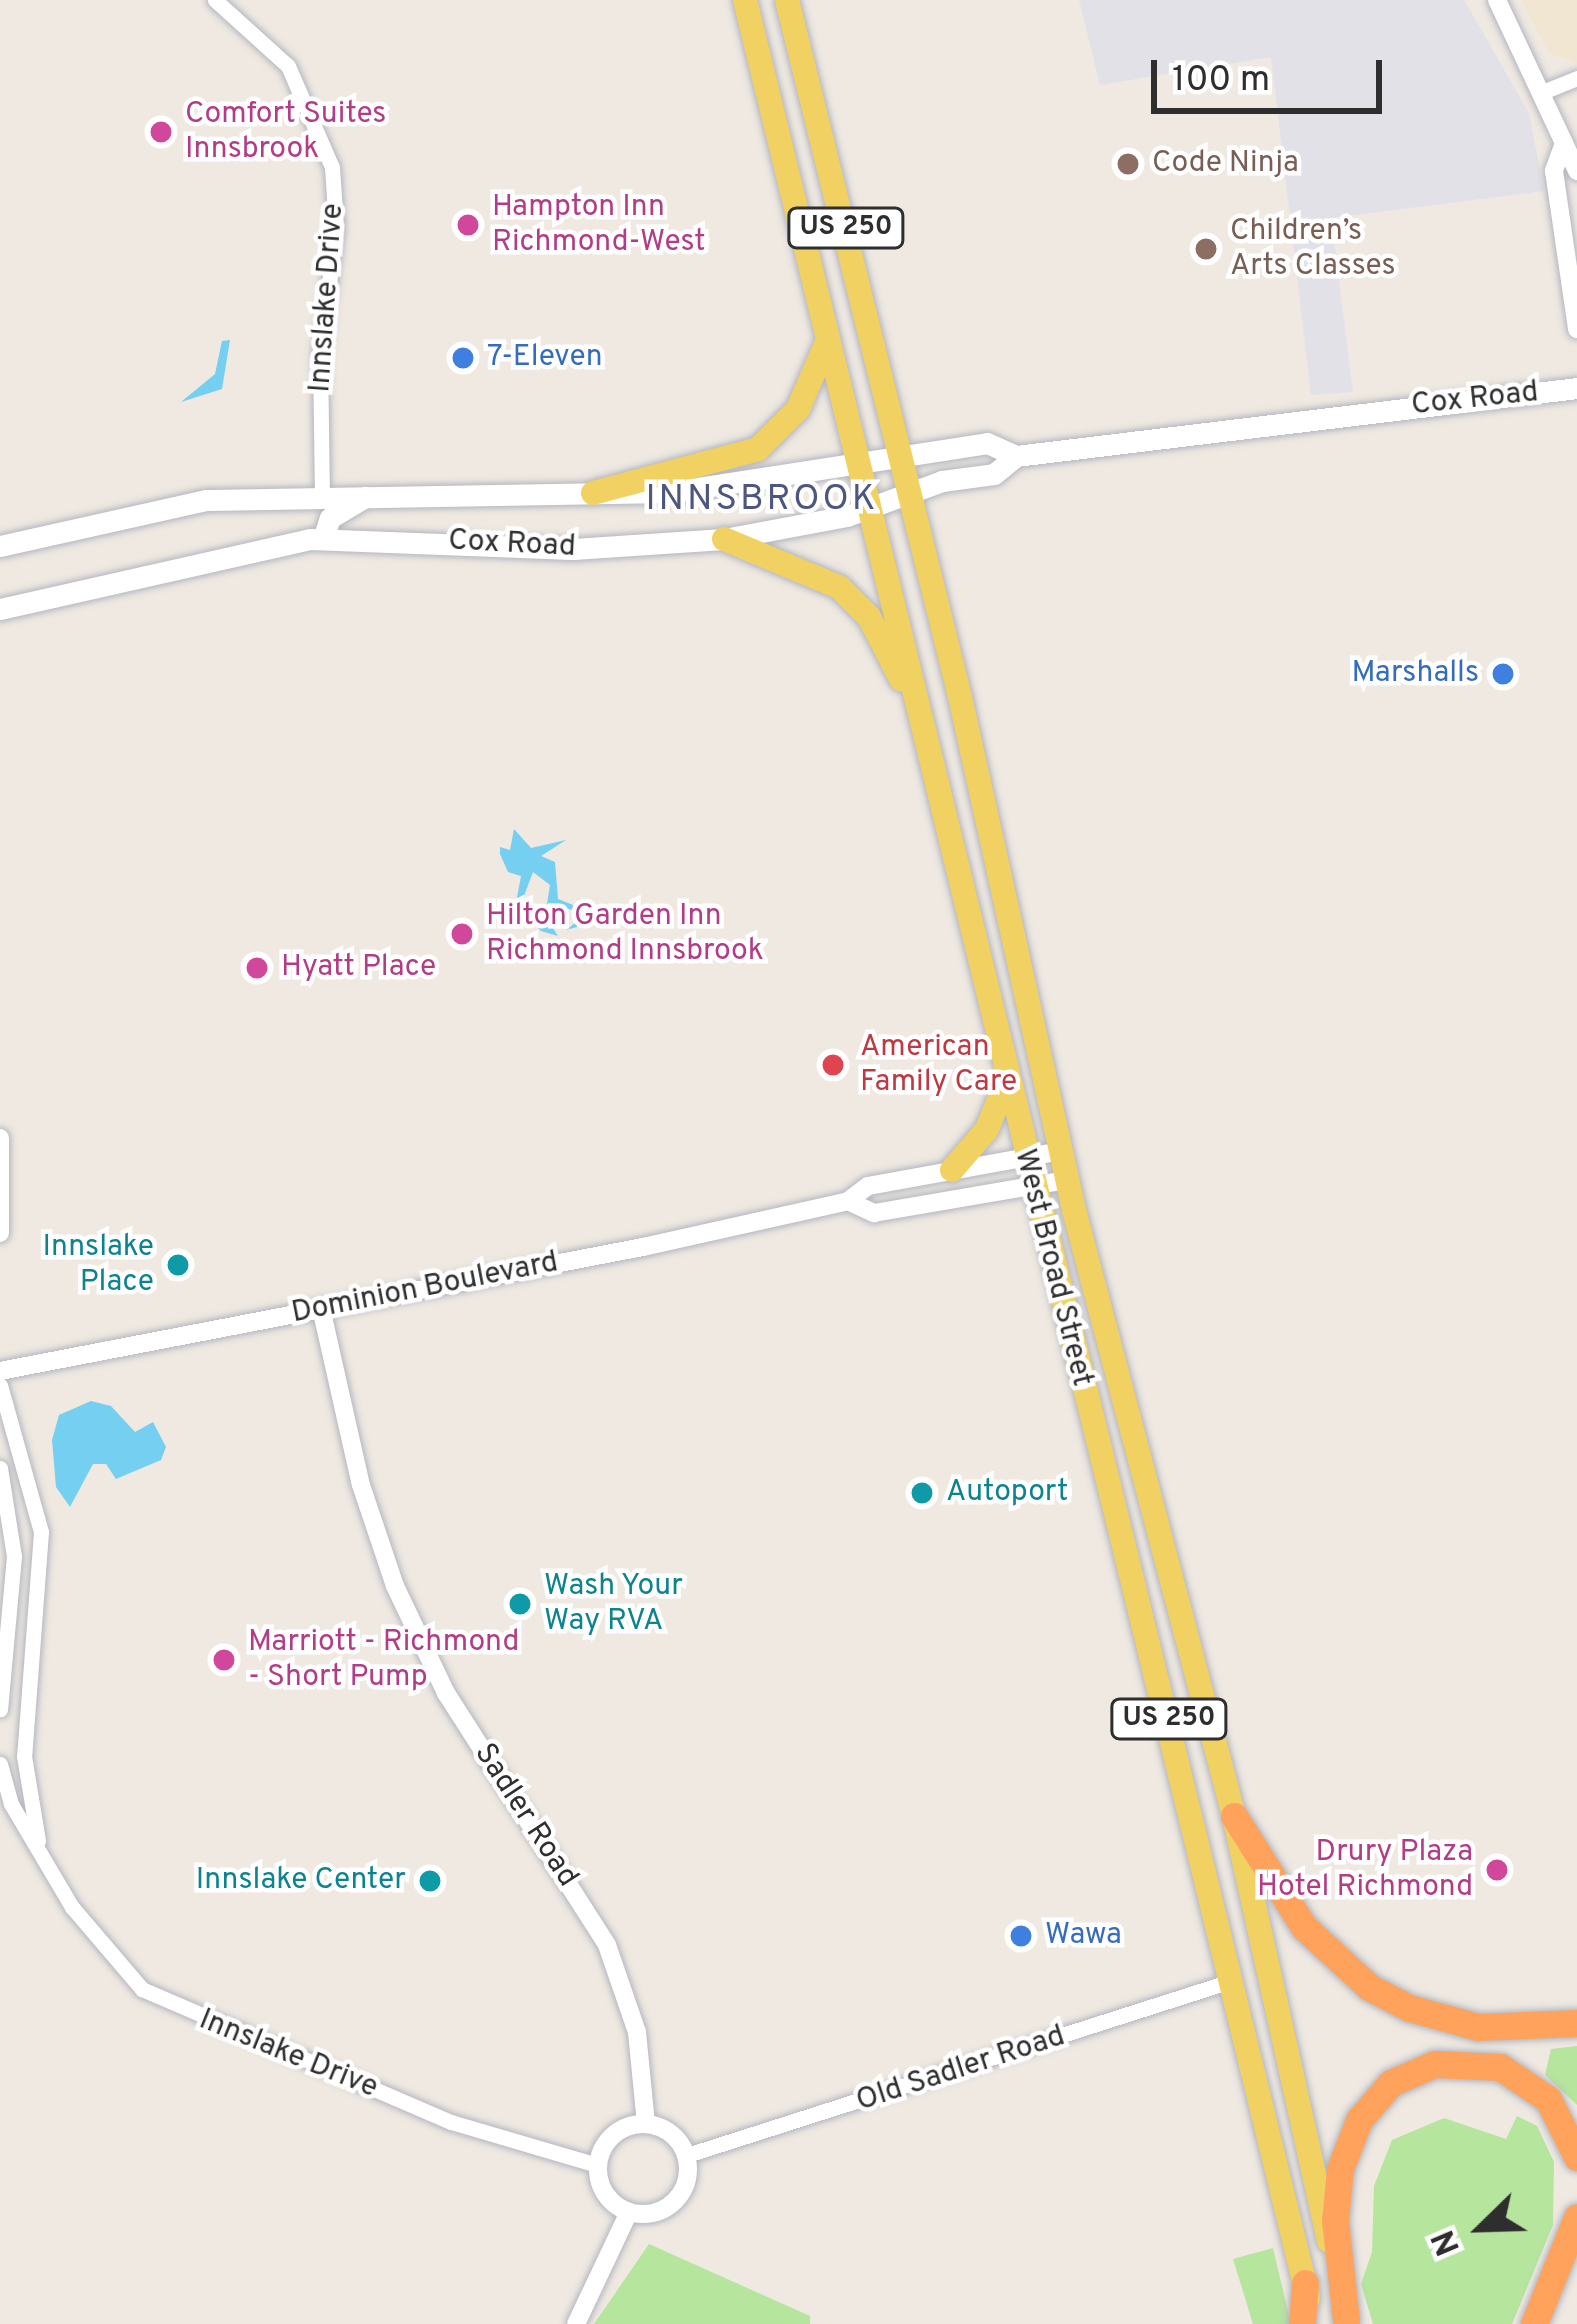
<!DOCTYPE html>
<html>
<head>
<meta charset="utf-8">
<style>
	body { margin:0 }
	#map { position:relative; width:1577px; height:2324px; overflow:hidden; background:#efe9e1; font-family:Overpass,sans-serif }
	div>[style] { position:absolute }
	.industrial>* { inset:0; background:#e3e1e8 }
	.education>* { inset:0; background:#f0e6d1 }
	.green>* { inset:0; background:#b6e59e }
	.water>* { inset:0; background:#75cff0 }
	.roads { filter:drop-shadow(0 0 3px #b4b7c1) drop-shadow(0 0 3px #b4b7c1) }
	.minor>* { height:15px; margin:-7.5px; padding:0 7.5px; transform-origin:7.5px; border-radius:7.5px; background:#fff }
	.tertiary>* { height:18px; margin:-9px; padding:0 9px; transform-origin:9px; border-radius:9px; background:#fff }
	.tertiary>.ring { margin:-9px; padding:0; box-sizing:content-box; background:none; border:18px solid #fff; border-radius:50% }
	.secondary>* { height:21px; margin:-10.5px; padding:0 10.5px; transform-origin:10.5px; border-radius:10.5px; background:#fff }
	.primary>* { height:24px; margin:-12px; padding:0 12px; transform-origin:12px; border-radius:12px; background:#f2d163 }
	.motorway>* { height:27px; margin:-13.5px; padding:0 13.5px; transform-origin:13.5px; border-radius:13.5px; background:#ffa35c }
	.dots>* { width:33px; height:33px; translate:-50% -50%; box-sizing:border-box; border:6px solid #fff; border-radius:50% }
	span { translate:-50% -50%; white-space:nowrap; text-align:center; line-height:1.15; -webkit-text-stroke:9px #fff; paint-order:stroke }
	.shield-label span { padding:3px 9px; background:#fff; border:3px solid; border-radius:9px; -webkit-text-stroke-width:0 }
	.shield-label { font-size:27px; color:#2e2e2e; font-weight:700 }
	.hotel-label { font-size:30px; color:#b23c85 }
	.left { translate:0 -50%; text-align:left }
	.right { translate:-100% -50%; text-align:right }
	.education-label { font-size:30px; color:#785e54 }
	.street-label { font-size:30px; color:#2e2e2e }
	.shop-label { font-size:30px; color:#366cbe }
	.health-label { font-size:30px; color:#be3a42 }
	.culture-label { font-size:30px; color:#0d838f }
	.quarter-label { font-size:36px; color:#4d5680; letter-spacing:3px }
	.north { position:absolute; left:1421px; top:2168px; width:120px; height:120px; -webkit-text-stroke:9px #fff; paint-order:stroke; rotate:247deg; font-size:33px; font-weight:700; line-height:48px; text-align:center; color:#2e2e2e }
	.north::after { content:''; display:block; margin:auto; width:42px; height:54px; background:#2e2e2e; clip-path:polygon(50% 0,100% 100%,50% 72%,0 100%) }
	.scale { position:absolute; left:1151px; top:60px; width:231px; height:54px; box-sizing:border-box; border:6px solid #2e2e2e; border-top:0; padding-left:15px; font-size:36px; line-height:42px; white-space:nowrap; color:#2e2e2e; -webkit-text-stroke:9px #fff; paint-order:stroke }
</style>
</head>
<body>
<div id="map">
	<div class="industrial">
		<i style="clip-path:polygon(1079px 0,1464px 0,1529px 113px,1544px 191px,1331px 218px,1353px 392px,1311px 395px,1271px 57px,1100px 85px)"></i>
	</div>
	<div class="education">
		<i style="clip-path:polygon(1521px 0,1577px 0,1577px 63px,1550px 54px)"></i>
	</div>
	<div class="green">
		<i style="clip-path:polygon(1577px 2046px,1577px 2105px,1545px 2075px,1551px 2049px)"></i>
		<i style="clip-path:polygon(1517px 2116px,1537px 2126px,1554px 2162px,1553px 2225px,1512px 2324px,1373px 2324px,1361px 2284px,1372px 2252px,1374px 2186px,1392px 2140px,1444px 2118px,1506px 2139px)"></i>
		<i style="clip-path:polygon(649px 2244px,810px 2316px,810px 2324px,594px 2324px)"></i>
		<i style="clip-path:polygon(1273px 2248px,1291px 2324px,1253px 2324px,1233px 2259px)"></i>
	</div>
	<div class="water">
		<i style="clip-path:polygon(230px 340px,222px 389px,181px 402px,215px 374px,222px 341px)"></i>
		<i style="clip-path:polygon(514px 829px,531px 848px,566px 840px,541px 856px,555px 862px,558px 899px,573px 905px,579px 922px,577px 927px,566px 930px,575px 923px,573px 910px,547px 904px,550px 885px,533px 872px,521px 904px,544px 914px,558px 936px,541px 931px,516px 903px,521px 876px,508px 872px,500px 854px,500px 847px,510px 850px)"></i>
		<i style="clip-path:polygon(91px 1401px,111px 1406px,135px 1432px,153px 1422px,166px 1447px,161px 1460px,116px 1479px,106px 1464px,93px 1464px,70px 1507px,56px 1487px,52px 1440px,59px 1415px)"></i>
	</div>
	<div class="roads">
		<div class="minor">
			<i style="left:215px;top:0;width:98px;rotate:42.1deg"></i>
			<i style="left:288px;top:66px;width:110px;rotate:66.5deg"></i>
			<i style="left:332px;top:167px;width:61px;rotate:86.2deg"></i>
			<i style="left:336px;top:228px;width:128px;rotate:97.2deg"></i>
			<i style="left:320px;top:355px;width:141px;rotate:89.2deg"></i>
			<i style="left:1545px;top:91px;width:35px;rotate:-22deg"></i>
			<i style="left:0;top:1385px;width:153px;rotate:74.4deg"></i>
			<i style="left:41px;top:1532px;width:225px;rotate:94.3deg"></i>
			<i style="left:24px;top:1756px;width:86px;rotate:80.6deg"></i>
			<i style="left:0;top:1468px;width:89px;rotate:81deg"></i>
			<i style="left:14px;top:1556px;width:154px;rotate:95.2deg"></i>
			<i style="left:0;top:1764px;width:41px;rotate:74.6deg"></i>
			<i style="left:11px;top:1804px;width:120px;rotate:59.4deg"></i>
			<i style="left:72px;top:1907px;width:108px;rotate:49.5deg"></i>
			<i style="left:142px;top:1989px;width:336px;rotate:23.3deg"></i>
			<i style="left:451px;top:2122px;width:152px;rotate:16.4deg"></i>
			<i style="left:687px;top:2155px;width:574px;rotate:-17.74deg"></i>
		</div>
		<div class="tertiary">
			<i style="left:1497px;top:0;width:189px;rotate:64.9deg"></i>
			<i style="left:1564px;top:143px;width:30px;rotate:110deg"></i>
			<i style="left:1554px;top:171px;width:160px;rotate:81.7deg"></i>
			<i style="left:0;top:1138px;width:95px;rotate:90deg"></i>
			<i style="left:848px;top:1201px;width:29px;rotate:25deg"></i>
			<i style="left:874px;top:1213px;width:196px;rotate:-9.7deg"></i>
			<i style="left:321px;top:1308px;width:181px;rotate:77.3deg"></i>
			<i style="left:361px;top:1485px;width:107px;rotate:71.4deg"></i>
			<i style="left:395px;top:1586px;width:119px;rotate:64.5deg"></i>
			<i style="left:446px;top:1693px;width:299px;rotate:57.4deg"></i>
			<i style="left:607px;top:1945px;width:92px;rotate:71deg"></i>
			<i style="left:637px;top:2032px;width:91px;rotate:84.4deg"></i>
			<i style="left:0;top:1371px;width:655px;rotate:-10.92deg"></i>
			<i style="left:643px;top:1247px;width:210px;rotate:-12.6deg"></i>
			<i style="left:848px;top:1201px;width:25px;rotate:-37deg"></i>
			<i style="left:868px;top:1186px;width:195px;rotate:-10.3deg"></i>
			<i class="ring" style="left:598px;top:2124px;width:72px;height:72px"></i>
			<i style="left:576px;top:2324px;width:124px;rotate:-64.7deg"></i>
		</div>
		<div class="secondary">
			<i style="left:323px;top:539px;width:22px;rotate:-72deg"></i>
			<i style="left:330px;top:518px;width:41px;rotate:-31deg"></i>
			<i style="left:0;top:546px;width:211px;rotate:-12.6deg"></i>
			<i style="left:206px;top:500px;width:466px;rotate:-1deg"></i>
			<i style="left:672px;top:492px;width:319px;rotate:-8.8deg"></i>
			<i style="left:987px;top:443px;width:32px;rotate:24deg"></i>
			<i style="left:0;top:609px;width:318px;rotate:-12.7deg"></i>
			<i style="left:310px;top:539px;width:263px;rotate:2.2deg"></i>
			<i style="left:573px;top:549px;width:151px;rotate:-3.8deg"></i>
			<i style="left:724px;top:539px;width:125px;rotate:-10.6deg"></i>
			<i style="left:847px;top:516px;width:101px;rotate:-20.2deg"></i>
			<i style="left:942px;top:481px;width:52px;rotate:-7.7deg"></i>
			<i style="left:994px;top:474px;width:28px;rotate:-39deg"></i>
			<i style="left:1016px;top:456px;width:565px;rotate:-6.91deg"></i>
		</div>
		<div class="primary">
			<i style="left:745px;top:0;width:2366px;rotate:76.23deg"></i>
			<i style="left:787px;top:0;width:718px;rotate:76.06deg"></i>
			<i style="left:960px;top:697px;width:526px;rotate:77.47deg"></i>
			<i style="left:1074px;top:1210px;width:627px;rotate:75.21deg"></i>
			<i style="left:1234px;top:1816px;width:435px;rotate:77.4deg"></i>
			<i style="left:593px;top:493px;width:171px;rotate:-14.9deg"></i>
			<i style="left:758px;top:449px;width:57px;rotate:-45deg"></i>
			<i style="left:798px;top:409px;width:73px;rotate:-66.6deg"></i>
			<i style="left:724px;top:539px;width:125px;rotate:22.7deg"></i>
			<i style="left:839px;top:587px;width:42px;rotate:45deg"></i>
			<i style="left:869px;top:617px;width:70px;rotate:62.7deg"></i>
			<i style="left:952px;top:1170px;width:54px;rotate:-49.5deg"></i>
			<i style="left:987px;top:1129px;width:50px;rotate:-67.6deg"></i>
		</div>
		<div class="motorway">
			<i style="left:1234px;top:1816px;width:131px;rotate:57.8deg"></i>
			<i style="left:1304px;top:1927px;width:88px;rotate:42.7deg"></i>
			<i style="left:1369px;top:1987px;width:45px;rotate:27.7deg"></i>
			<i style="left:1409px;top:2008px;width:72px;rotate:15.4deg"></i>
			<i style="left:1478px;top:2027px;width:99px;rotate:-2.3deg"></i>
			<i style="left:1346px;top:2320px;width:100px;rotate:-96.3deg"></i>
			<i style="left:1335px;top:2221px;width:52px;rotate:-84.5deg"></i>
			<i style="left:1340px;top:2169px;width:53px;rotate:-68.8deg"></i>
			<i style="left:1359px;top:2120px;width:49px;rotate:-49.1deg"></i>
			<i style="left:1391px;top:2083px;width:48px;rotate:-23.4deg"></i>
			<i style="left:1435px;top:2064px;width:65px;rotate:2.6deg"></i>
			<i style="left:1500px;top:2067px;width:58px;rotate:33.7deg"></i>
			<i style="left:1548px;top:2099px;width:65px;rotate:63.4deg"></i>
			<i style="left:1302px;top:2324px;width:41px;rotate:-85.8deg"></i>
			<i style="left:1534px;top:2324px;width:115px;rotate:-68.1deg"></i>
		</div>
	</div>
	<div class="dots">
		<i style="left:161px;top:132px;background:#d1479c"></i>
		<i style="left:1128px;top:164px;background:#8d6e63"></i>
		<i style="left:468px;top:225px;background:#d1479c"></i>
		<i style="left:1206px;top:249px;background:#8d6e63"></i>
		<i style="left:463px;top:358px;background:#3f7fe0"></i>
		<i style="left:1503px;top:674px;background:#3f7fe0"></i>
		<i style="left:462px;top:934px;background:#d1479c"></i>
		<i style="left:257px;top:968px;background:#d1479c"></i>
		<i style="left:833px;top:1065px;background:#e0444e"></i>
		<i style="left:178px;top:1265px;background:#0f9aa8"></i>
		<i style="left:922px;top:1493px;background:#0f9aa8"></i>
		<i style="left:520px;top:1604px;background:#0f9aa8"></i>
		<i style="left:224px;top:1660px;background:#d1479c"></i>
		<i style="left:1497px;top:1870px;background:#d1479c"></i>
		<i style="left:430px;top:1881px;background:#0f9aa8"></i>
		<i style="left:1021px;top:1936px;background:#3f7fe0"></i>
	</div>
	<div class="shield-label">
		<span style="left:846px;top:228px">US 250</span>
		<span style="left:1169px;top:1719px">US 250</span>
	</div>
	<div class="hotel-label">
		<span class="left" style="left:185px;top:132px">Comfort Suites<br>Innsbrook</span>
		<span class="left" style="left:492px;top:225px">Hampton Inn<br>Richmond-West</span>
		<span class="left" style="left:486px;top:934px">Hilton Garden Inn<br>Richmond Innsbrook</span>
		<span class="left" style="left:281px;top:968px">Hyatt Place</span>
		<span class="left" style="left:248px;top:1660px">Marriott - Richmond<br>- Short Pump</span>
		<span class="right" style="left:1473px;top:1870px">Drury Plaza<br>Hotel Richmond</span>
	</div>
	<div class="education-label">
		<span class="left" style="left:1152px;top:164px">Code Ninja</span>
		<span class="left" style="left:1230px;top:249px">Children’s<br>Arts Classes</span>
	</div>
	<div class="street-label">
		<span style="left:328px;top:298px;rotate:-86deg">Innslake Drive</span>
		<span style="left:1475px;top:400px;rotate:-6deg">Cox Road</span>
		<span style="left:512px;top:545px;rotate:3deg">Cox Road</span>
		<span style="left:1052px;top:1268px;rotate:76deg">West Broad Street</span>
		<span style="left:425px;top:1289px;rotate:-11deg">Dominion Boulevard</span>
		<span style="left:525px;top:1816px;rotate:57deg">Sadler Road</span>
		<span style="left:288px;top:2055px;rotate:22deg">Innslake Drive</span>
		<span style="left:961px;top:2070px;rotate:-18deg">Old Sadler Road</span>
	</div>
	<div class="shop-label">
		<span class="left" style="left:487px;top:358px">7-Eleven</span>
		<span class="right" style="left:1479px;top:674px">Marshalls</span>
		<span class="left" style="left:1045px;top:1936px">Wawa</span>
	</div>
	<div class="health-label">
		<span class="left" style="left:860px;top:1065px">American<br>Family Care</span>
	</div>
	<div class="culture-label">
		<span class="right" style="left:154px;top:1265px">Innslake<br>Place</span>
		<span class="left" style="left:946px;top:1493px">Autoport</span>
		<span class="left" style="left:544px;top:1604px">Wash Your<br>Way RVA</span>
		<span class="right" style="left:406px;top:1881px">Innslake Center</span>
	</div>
	<div class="quarter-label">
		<span style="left:762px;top:501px">INNSBROOK</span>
	</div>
	<div class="north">N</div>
	<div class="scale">100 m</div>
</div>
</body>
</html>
